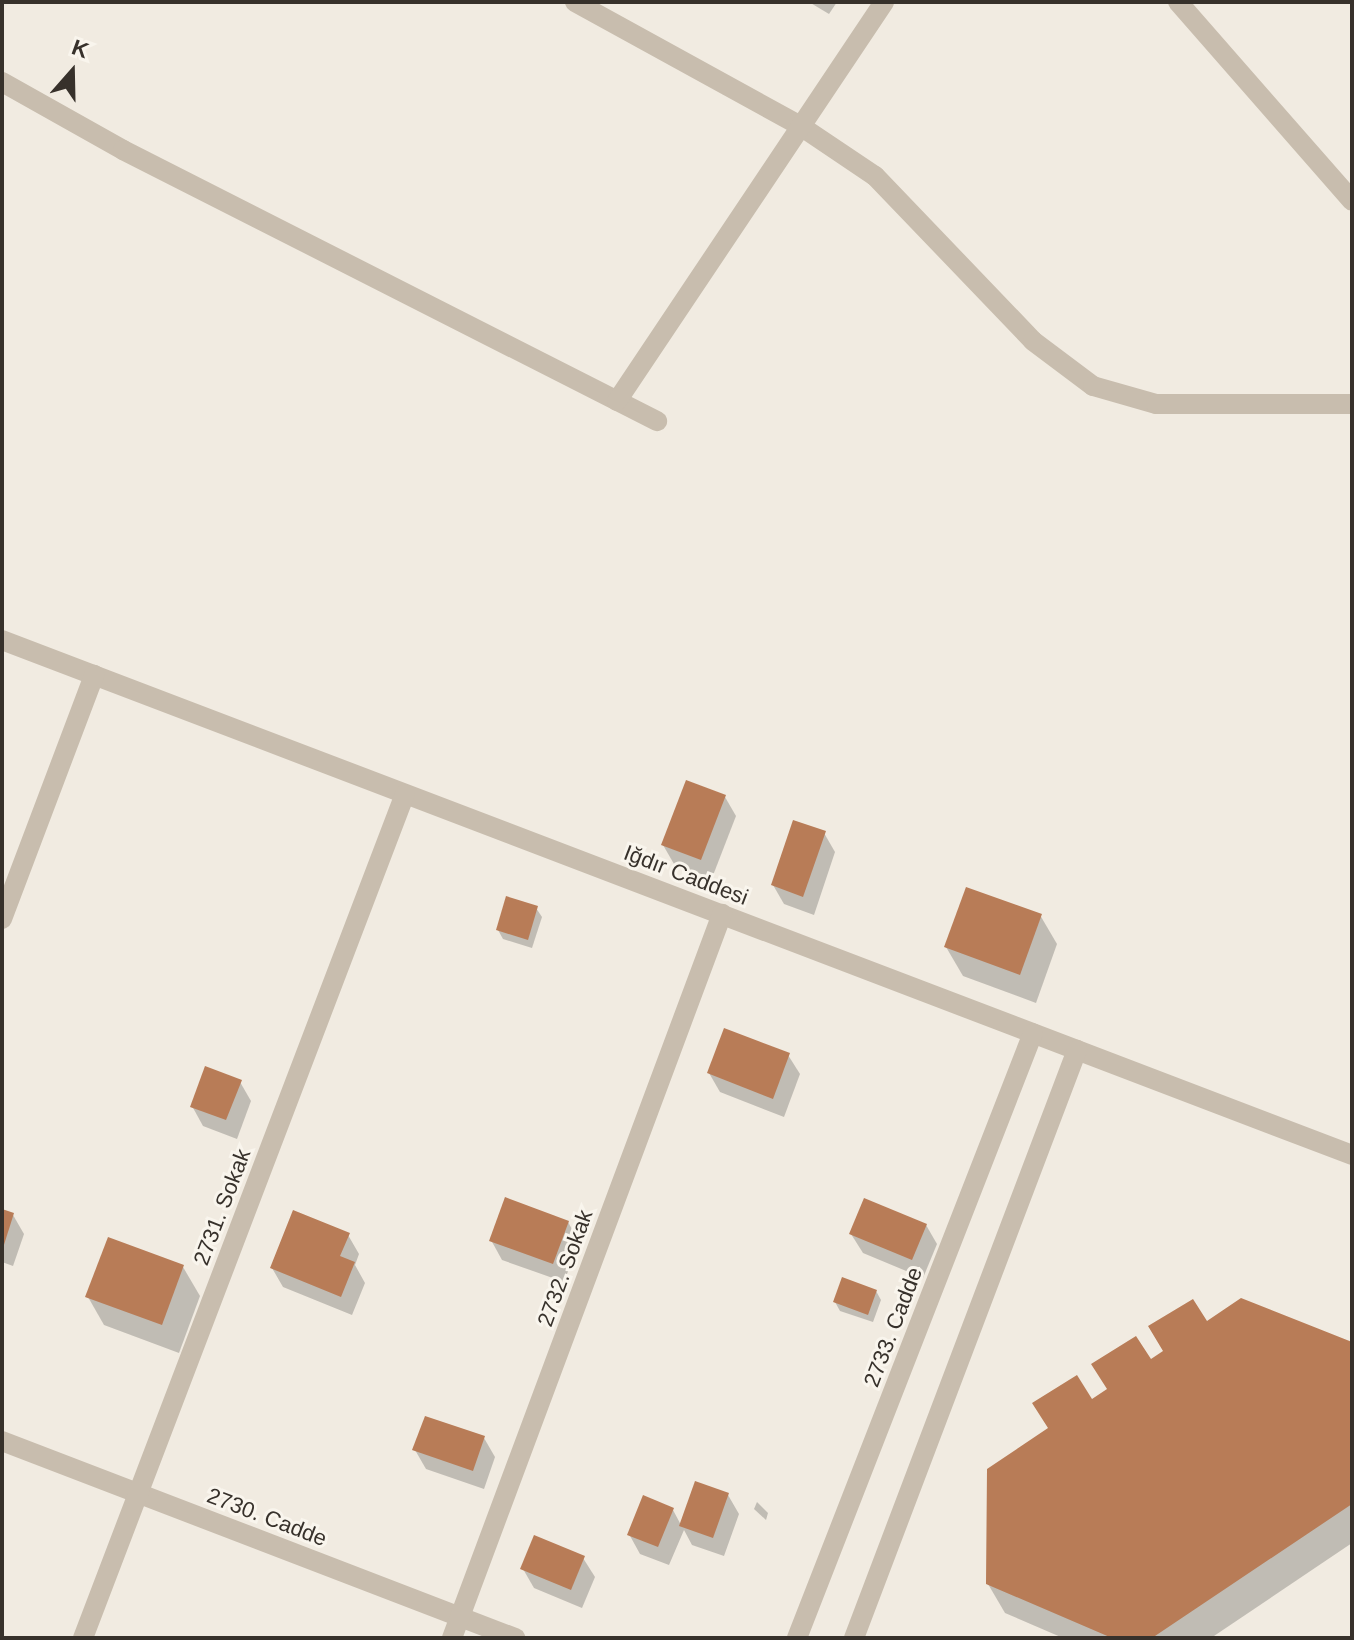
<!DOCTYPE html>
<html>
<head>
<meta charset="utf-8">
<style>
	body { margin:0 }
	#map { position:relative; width:1354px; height:1640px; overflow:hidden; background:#f1ebe1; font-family:Arial,sans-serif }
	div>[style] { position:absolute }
	.shadow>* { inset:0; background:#0003 }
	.building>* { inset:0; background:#b87c57 }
	.minor>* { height:20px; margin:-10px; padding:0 10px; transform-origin:10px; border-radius:10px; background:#c8bdae }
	span { translate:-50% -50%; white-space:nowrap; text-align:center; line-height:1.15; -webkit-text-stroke:6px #f9f5ed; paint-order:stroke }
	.street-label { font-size:22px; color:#37312b }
	.frame { position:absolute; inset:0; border:4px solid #37312b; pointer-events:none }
	.north { position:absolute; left:32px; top:32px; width:80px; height:80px; -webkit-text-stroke:6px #f9f5ed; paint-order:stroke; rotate:20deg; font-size:22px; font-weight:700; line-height:32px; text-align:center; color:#37312b }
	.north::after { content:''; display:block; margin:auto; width:28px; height:36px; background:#37312b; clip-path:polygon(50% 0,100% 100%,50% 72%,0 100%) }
</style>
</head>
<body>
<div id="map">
	<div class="shadow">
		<i style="clip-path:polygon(809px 2px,837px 2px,829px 14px)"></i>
		<i style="clip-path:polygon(725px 797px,736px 816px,712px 878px,674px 864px,663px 845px)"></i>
		<i style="clip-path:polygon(824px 833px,835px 852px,814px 915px,784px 904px,773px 885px)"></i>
		<i style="clip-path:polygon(536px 908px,542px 917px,532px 948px,503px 939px,498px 930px)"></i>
		<i style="clip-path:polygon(1040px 915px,1057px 944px,1036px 1003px,963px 976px,946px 947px)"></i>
		<i style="clip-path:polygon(788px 1055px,800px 1074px,784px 1117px,720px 1092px,709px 1073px)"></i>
		<i style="clip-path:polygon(240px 1082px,251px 1101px,237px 1139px,203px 1126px,192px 1106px)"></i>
		<i style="clip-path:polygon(2px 1211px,13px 1215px,24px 1234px,13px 1266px,2px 1262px)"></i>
		<i style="clip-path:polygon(568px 1222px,579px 1242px,564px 1282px,502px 1260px,491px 1240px)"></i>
		<i style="clip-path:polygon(926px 1225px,937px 1244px,923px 1278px,863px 1253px,851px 1234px)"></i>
		<i style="clip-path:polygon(348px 1235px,359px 1254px,355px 1265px,365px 1283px,352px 1315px,283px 1287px,272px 1268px)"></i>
		<i style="clip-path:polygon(183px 1267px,200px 1296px,179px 1353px,104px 1325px,88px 1297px)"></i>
		<i style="clip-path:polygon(876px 1291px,881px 1300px,873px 1322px,840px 1311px,835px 1302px)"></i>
		<i style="clip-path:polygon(1207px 1324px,1352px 1344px,1352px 1543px,1211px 1638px,1063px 1638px,1005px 1613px,988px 1584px,1050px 1429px)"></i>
		<i style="clip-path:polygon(484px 1438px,495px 1457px,484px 1489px,426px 1469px,415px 1450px)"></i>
		<i style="clip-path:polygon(728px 1495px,739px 1514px,724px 1556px,692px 1545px,684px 1530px,669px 1565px,640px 1554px,629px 1534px,673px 1510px,681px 1525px)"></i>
		<i style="clip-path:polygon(757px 1502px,768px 1513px,766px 1520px,754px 1509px)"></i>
		<i style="clip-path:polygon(583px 1558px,595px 1577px,582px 1608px,534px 1588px,523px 1569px)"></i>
	</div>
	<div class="building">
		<i style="clip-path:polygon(686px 780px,726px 795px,701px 860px,661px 845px)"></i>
		<i style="clip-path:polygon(793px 820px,826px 831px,803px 897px,771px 885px)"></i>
		<i style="clip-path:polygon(966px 887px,1042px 914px,1020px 975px,944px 947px)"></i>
		<i style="clip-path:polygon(506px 896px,538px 906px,528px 940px,496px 930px)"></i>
		<i style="clip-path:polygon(724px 1028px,790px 1053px,773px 1099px,707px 1073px)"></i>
		<i style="clip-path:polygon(205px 1066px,242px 1080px,226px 1120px,190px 1107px)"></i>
		<i style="clip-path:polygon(505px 1197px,569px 1221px,553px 1264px,489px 1241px)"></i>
		<i style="clip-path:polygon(864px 1198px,927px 1224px,912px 1260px,849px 1234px)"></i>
		<i style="clip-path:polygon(2px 1209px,14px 1213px,3px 1248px,2px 1248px)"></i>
		<i style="clip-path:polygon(293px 1210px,350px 1233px,340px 1256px,355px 1262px,341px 1297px,270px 1268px)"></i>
		<i style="clip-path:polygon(108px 1237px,184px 1265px,162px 1325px,85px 1297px)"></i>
		<i style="clip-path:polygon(842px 1277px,877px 1290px,868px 1315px,833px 1302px)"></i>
		<i style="clip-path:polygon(1241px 1298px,1352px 1342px,1352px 1504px,1152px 1638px,1112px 1638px,986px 1584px,987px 1469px,1048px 1428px,1032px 1403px,1077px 1375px,1092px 1399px,1107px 1389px,1091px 1364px,1136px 1336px,1151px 1359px,1163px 1351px,1148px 1326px,1193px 1299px,1207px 1321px)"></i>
		<i style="clip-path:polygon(425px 1416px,485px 1436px,473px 1471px,412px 1450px)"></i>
		<i style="clip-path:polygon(695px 1481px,729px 1493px,713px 1538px,679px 1526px)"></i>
		<i style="clip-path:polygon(643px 1495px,674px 1508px,658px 1547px,627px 1535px)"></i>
		<i style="clip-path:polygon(534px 1535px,585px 1556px,571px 1590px,520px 1569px)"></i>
	</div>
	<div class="minor">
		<i style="left:575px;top:2px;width:259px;rotate:28.8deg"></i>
		<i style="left:802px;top:127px;width:88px;rotate:33.9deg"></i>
		<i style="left:875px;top:176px;width:228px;rotate:46.2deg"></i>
		<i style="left:1033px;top:341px;width:75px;rotate:36.9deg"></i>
		<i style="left:1093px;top:386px;width:66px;rotate:15.9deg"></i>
		<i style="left:1156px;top:404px;width:196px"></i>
		<i style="left:1178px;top:2px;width:264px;rotate:48.8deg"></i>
		<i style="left:2px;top:82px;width:139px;rotate:29.3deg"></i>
		<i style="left:123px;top:150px;width:599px;rotate:26.91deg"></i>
		<i style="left:617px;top:401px;width:480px;rotate:-56.2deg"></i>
		<i style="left:2px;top:640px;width:1445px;rotate:20.88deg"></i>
		<i style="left:2px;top:919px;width:261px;rotate:-69.3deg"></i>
		<i style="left:2px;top:1441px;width:550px;rotate:21.01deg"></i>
		<i style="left:83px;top:1638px;width:903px;rotate:-69.12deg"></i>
		<i style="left:452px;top:1638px;width:773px;rotate:-69.55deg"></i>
		<i style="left:797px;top:1638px;width:649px;rotate:-68.69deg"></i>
		<i style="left:854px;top:1638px;width:629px;rotate:-69.23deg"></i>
	</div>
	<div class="street-label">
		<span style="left:686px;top:875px;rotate:21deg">Iğdır Caddesi</span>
		<span style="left:222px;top:1207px;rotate:-69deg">2731. Sokak</span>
		<span style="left:565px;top:1268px;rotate:-70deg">2732. Sokak</span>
		<span style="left:893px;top:1327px;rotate:-69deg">2733. Cadde</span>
		<span style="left:267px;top:1517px;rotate:21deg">2730. Cadde</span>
	</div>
	<div class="frame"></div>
	<div class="north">K</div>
</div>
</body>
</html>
